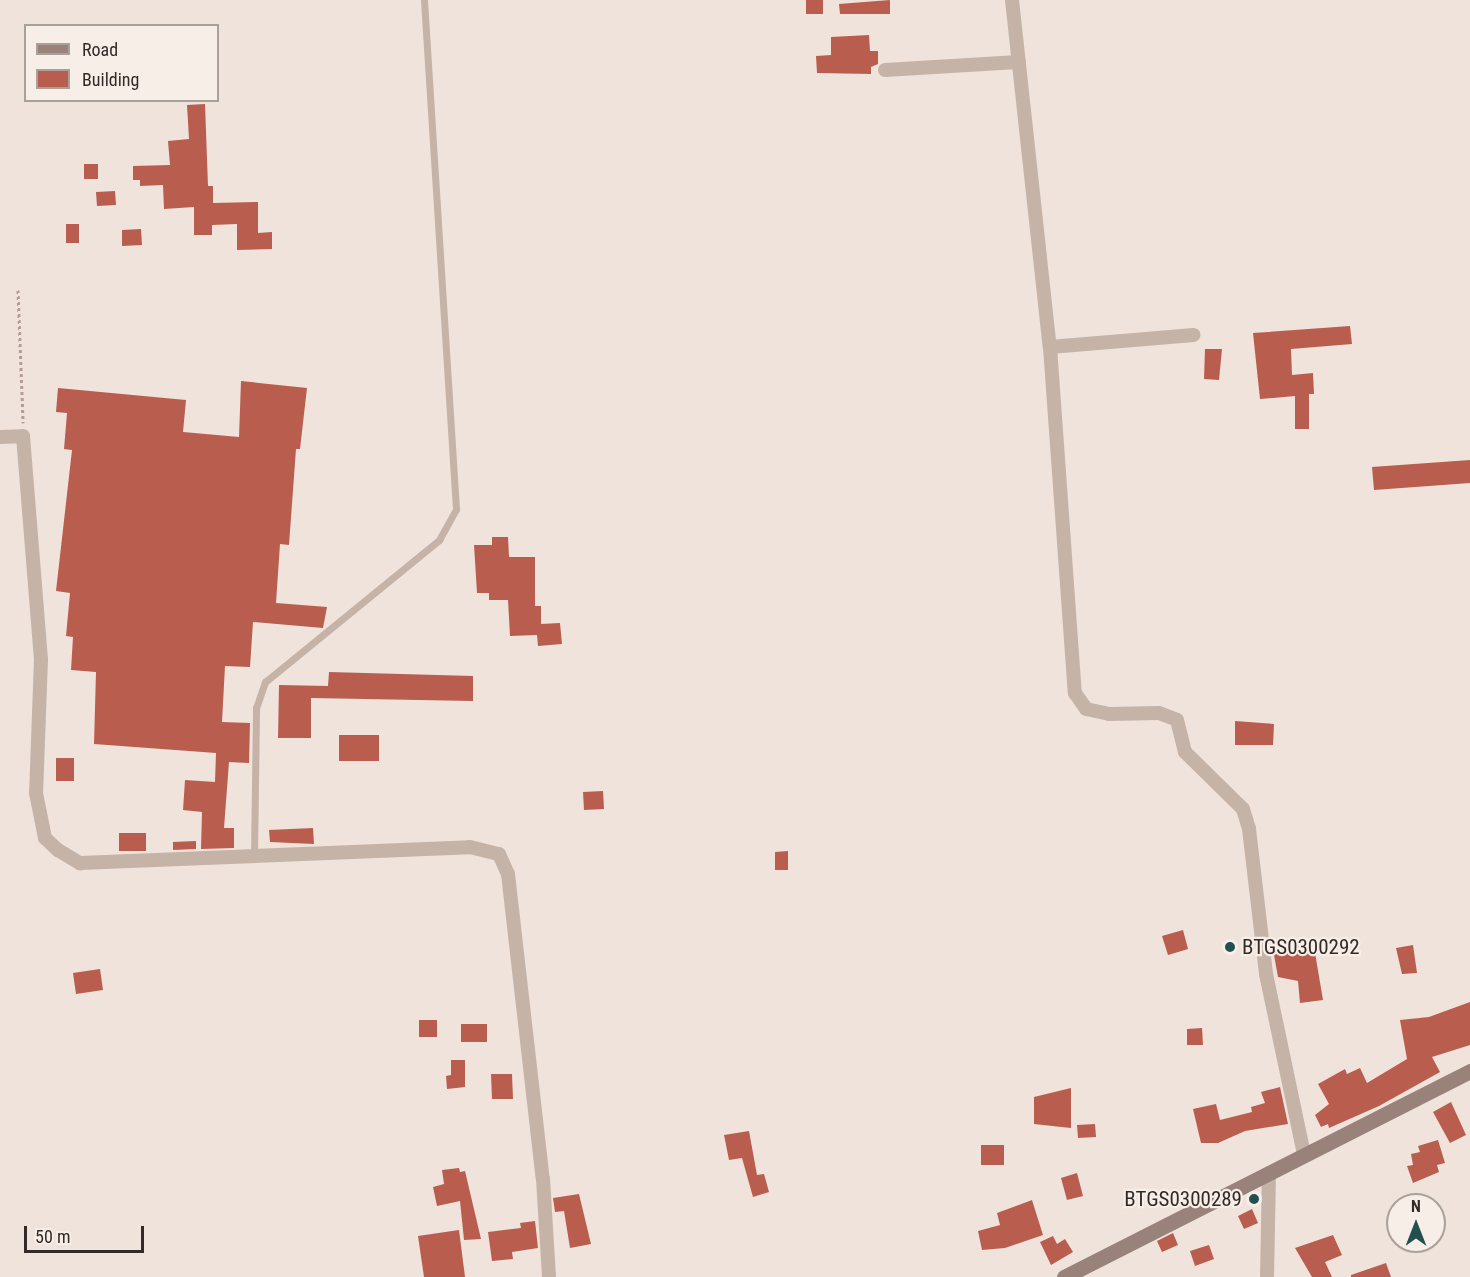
<!DOCTYPE html>
<html>
<head>
<meta charset="utf-8">
<style>
	body { margin:0 }
	#map { position:relative; width:1470px; height:1277px; overflow:hidden; background:#efe3db; font-family:"Roboto Condensed",sans-serif }
	div>[style] { position:absolute }
	.building>* { inset:0; background:#b95d4f }
	.path>* { height:3px; margin-top:-1.5px; transform-origin:0; background:repeating-linear-gradient(90deg,#b19d93 0 3px,transparent 0 6px) }
	.lane>* { height:7px; margin:-3.5px; padding:0 3.5px; transform-origin:3.5px; border-radius:3.5px; background:#c5b3a8 }
	.street>* { height:14px; margin:-7px; padding:0 7px; transform-origin:7px; border-radius:7px; background:#c5b3a8 }
	.secondary>* { height:15px; margin:-7.5px; padding:0 7.5px; transform-origin:7.5px; border-radius:7.5px; background:#99827a }
	.dots>* { width:16px; height:16px; translate:-50% -50%; box-sizing:border-box; border:3px solid #f7eee7; border-radius:50% }
	span { translate:-50% -50%; white-space:nowrap; text-align:center; line-height:1.15; -webkit-text-stroke:4.5px #f7eee7; paint-order:stroke }
	.poi-label { font-size:21px; color:#332a28 }
	.left { translate:0 -50%; text-align:left }
	.right { translate:-100% -50%; text-align:right }
	.legend { position:absolute; left:24px; top:24px; width:195px; height:78px; box-sizing:border-box; background:#f7eee7; border:2px solid #a9a09b; margin:0; padding:8px 10px; list-style:none; font-size:18px; color:#332a28 }
	.legend li { display:flex; align-items:center; gap:12px; height:30px }
	.legend b { width:30px; border:2px solid #a9a09b }
	.north { position:absolute; left:1386px; top:1193px; width:60px; height:60px; box-sizing:border-box; background:#f7eee7; border:2px solid #a9a09b; border-radius:50%; rotate:0deg; font-size:16px; font-weight:700; line-height:24px; text-align:center; color:#332a28 }
	.north::after { content:''; display:block; margin:auto; width:21px; height:27px; background:#22504e; clip-path:polygon(50% 0,100% 100%,50% 72%,0 100%) }
	.scale { position:absolute; left:24px; top:1226px; width:120px; height:27px; box-sizing:border-box; border:3px solid #332a28; border-top:0; padding-left:8px; font-size:18px; line-height:21px; white-space:nowrap; color:#332a28; -webkit-text-stroke:4px #f7eee7; paint-order:stroke }
</style>
</head>
<body>
<div id="map">
	<div class="building">
		<i style="clip-path:polygon(806px 0,823px 0,823px 14px,806px 14px)"></i>
		<i style="clip-path:polygon(890px 0,890px 14px,840px 14px,839px 4px)"></i>
		<i style="clip-path:polygon(869px 35px,870px 51px,878px 51px,878px 64px,871px 67px,871px 74px,817px 73px,816px 56px,831px 55px,831px 37px)"></i>
		<i style="clip-path:polygon(205px 104px,208px 186px,213px 186px,213px 203px,258px 202px,258px 233px,272px 232px,272px 249px,237px 250px,237px 224px,212px 225px,212px 235px,194px 235px,194px 207px,164px 209px,163px 185px,140px 186px,140px 180px,133px 180px,133px 166px,170px 165px,168px 141px,189px 139px,187px 105px)"></i>
		<i style="clip-path:polygon(84px 164px,98px 164px,98px 179px,84px 179px)"></i>
		<i style="clip-path:polygon(115px 191px,116px 205px,97px 206px,96px 192px)"></i>
		<i style="clip-path:polygon(66px 224px,79px 224px,79px 243px,66px 243px)"></i>
		<i style="clip-path:polygon(141px 229px,142px 245px,122px 246px,122px 230px)"></i>
		<i style="clip-path:polygon(1350px 326px,1352px 344px,1291px 349px,1292px 375px,1313px 373px,1314px 394px,1309px 394px,1309px 429px,1295px 429px,1295px 396px,1260px 399px,1253px 333px)"></i>
		<i style="clip-path:polygon(1205px 349px,1222px 349px,1219px 380px,1204px 379px)"></i>
		<i style="clip-path:polygon(241px 381px,307px 388px,300px 449px,296px 449px,289px 545px,280px 544px,276px 603px,327px 607px,323px 628px,253px 622px,250px 667px,225px 666px,222px 722px,250px 723px,249px 763px,229px 762px,224px 828px,234px 828px,234px 848px,201px 849px,202px 812px,183px 810px,185px 780px,215px 782px,216px 753px,94px 744px,96px 672px,71px 670px,73px 637px,66px 636px,70px 593px,56px 591px,72px 450px,64px 449px,67px 413px,56px 412px,58px 388px,186px 400px,183px 432px,239px 437px)"></i>
		<i style="clip-path:polygon(1470px 460px,1470px 483px,1374px 490px,1372px 467px)"></i>
		<i style="clip-path:polygon(492px 537px,508px 537px,509px 557px,535px 557px,535px 606px,541px 606px,541px 624px,560px 623px,562px 644px,538px 646px,537px 635px,510px 636px,508px 600px,489px 600px,489px 593px,477px 593px,474px 545px,492px 545px)"></i>
		<i style="clip-path:polygon(329px 672px,473px 676px,473px 701px,311px 698px,311px 738px,278px 738px,279px 685px,328px 686px)"></i>
		<i style="clip-path:polygon(1235px 721px,1274px 724px,1273px 745px,1235px 745px)"></i>
		<i style="clip-path:polygon(339px 735px,379px 735px,379px 761px,339px 761px)"></i>
		<i style="clip-path:polygon(56px 758px,74px 758px,74px 781px,56px 781px)"></i>
		<i style="clip-path:polygon(603px 791px,604px 809px,584px 810px,583px 792px)"></i>
		<i style="clip-path:polygon(313px 828px,314px 844px,270px 842px,269px 830px)"></i>
		<i style="clip-path:polygon(119px 833px,146px 833px,146px 851px,119px 851px)"></i>
		<i style="clip-path:polygon(196px 841px,196px 849px,173px 850px,173px 842px)"></i>
		<i style="clip-path:polygon(788px 851px,788px 870px,775px 870px,775px 852px)"></i>
		<i style="clip-path:polygon(1183px 930px,1188px 949px,1168px 955px,1162px 936px)"></i>
		<i style="clip-path:polygon(1313px 941px,1323px 1000px,1300px 1003px,1298px 981px,1278px 977px,1272px 944px)"></i>
		<i style="clip-path:polygon(1413px 945px,1417px 973px,1402px 974px,1396px 948px)"></i>
		<i style="clip-path:polygon(100px 969px,103px 990px,76px 994px,73px 973px)"></i>
		<i style="clip-path:polygon(1470px 1002px,1470px 1045px,1432px 1057px,1440px 1072px,1379px 1106px,1329px 1128px,1328px 1124px,1321px 1127px,1315px 1115px,1329px 1104px,1318px 1084px,1345px 1069px,1347px 1074px,1360px 1068px,1367px 1083px,1407px 1059px,1400px 1020px,1429px 1017px)"></i>
		<i style="clip-path:polygon(419px 1020px,437px 1020px,437px 1037px,419px 1037px)"></i>
		<i style="clip-path:polygon(461px 1024px,487px 1024px,487px 1042px,461px 1042px)"></i>
		<i style="clip-path:polygon(1202px 1028px,1203px 1045px,1187px 1045px,1187px 1029px)"></i>
		<i style="clip-path:polygon(451px 1060px,465px 1060px,465px 1087px,447px 1089px,446px 1076px,451px 1075px)"></i>
		<i style="clip-path:polygon(491px 1074px,512px 1074px,513px 1099px,492px 1099px)"></i>
		<i style="clip-path:polygon(1280px 1087px,1288px 1124px,1245px 1131px,1218px 1143px,1201px 1143px,1193px 1109px,1216px 1104px,1220px 1120px,1252px 1112px,1251px 1107px,1265px 1103px,1261px 1092px)"></i>
		<i style="clip-path:polygon(1071px 1088px,1071px 1128px,1034px 1124px,1034px 1097px)"></i>
		<i style="clip-path:polygon(1451px 1102px,1466px 1135px,1450px 1143px,1433px 1112px)"></i>
		<i style="clip-path:polygon(1095px 1124px,1096px 1137px,1078px 1138px,1077px 1125px)"></i>
		<i style="clip-path:polygon(749px 1131px,757px 1175px,764px 1174px,769px 1192px,753px 1197px,742px 1158px,729px 1160px,724px 1135px)"></i>
		<i style="clip-path:polygon(1438px 1140px,1445px 1163px,1437px 1165px,1439px 1172px,1413px 1183px,1407px 1166px,1413px 1165px,1411px 1154px,1420px 1152px,1418px 1146px)"></i>
		<i style="clip-path:polygon(981px 1145px,1004px 1145px,1004px 1165px,981px 1165px)"></i>
		<i style="clip-path:polygon(459px 1168px,460px 1172px,465px 1171px,481px 1239px,464px 1240px,460px 1201px,437px 1206px,433px 1187px,444px 1184px,442px 1170px)"></i>
		<i style="clip-path:polygon(1077px 1173px,1083px 1196px,1067px 1200px,1061px 1178px)"></i>
		<i style="clip-path:polygon(579px 1194px,591px 1244px,570px 1248px,564px 1211px,555px 1212px,553px 1198px)"></i>
		<i style="clip-path:polygon(1032px 1200px,1043px 1235px,1005px 1248px,982px 1250px,978px 1231px,1000px 1225px,997px 1213px)"></i>
		<i style="clip-path:polygon(1252px 1209px,1258px 1223px,1244px 1229px,1238px 1216px)"></i>
		<i style="clip-path:polygon(535px 1221px,538px 1248px,512px 1252px,513px 1259px,492px 1261px,488px 1232px,521px 1228px,520px 1223px)"></i>
		<i style="clip-path:polygon(459px 1230px,465px 1277px,424px 1277px,418px 1236px)"></i>
		<i style="clip-path:polygon(1173px 1233px,1178px 1245px,1162px 1252px,1157px 1241px)"></i>
		<i style="clip-path:polygon(1333px 1235px,1342px 1255px,1325px 1262px,1332px 1277px,1312px 1277px,1295px 1248px)"></i>
		<i style="clip-path:polygon(1053px 1236px,1057px 1244px,1065px 1239px,1073px 1252px,1051px 1265px,1040px 1242px)"></i>
		<i style="clip-path:polygon(1209px 1245px,1214px 1259px,1195px 1266px,1190px 1251px)"></i>
		<i style="clip-path:polygon(1386px 1263px,1391px 1277px,1351px 1277px,1351px 1275px)"></i>
	</div>
	<div class="path">
		<i style="left:18px;top:290px;width:133px;rotate:87.8deg"></i>
	</div>
	<div class="lane">
		<i style="left:254px;top:856px;width:148px;rotate:-89.2deg"></i>
		<i style="left:256px;top:708px;width:28px;rotate:-71deg"></i>
		<i style="left:265px;top:682px;width:225px;rotate:-39.2deg"></i>
		<i style="left:439px;top:540px;width:35px;rotate:-61deg"></i>
		<i style="left:456px;top:509px;width:510px;rotate:-93.6deg"></i>
	</div>
	<div class="street">
		<i style="left:1012px;top:0;width:349px;rotate:83.8deg"></i>
		<i style="left:1050px;top:347px;width:347px;rotate:85.9deg"></i>
		<i style="left:1075px;top:693px;width:19px;rotate:55deg"></i>
		<i style="left:1086px;top:709px;width:24px;rotate:12deg"></i>
		<i style="left:1109px;top:714px;width:50px;rotate:-1.1deg"></i>
		<i style="left:1159px;top:713px;width:19px;rotate:21deg"></i>
		<i style="left:1177px;top:720px;width:33px;rotate:76deg"></i>
		<i style="left:1185px;top:752px;width:81px;rotate:44.5deg"></i>
		<i style="left:1243px;top:809px;width:21px;rotate:73deg"></i>
		<i style="left:1249px;top:829px;width:146px;rotate:83.3deg"></i>
		<i style="left:1266px;top:974px;width:185px;rotate:78.1deg"></i>
		<i style="left:885px;top:70px;width:134px;rotate:-3.4deg"></i>
		<i style="left:1050px;top:347px;width:144px;rotate:-4.8deg"></i>
		<i style="left:0;top:437px;width:23px;rotate:-2deg"></i>
		<i style="left:23px;top:436px;width:224px;rotate:85.4deg"></i>
		<i style="left:41px;top:659px;width:134px;rotate:92.1deg"></i>
		<i style="left:36px;top:793px;width:46px;rotate:78.7deg"></i>
		<i style="left:45px;top:838px;width:18px;rotate:43deg"></i>
		<i style="left:58px;top:850px;width:26px;rotate:31deg"></i>
		<i style="left:80px;top:863px;width:390px;rotate:-2.3deg"></i>
		<i style="left:470px;top:847px;width:30px;rotate:14deg"></i>
		<i style="left:499px;top:854px;width:22px;rotate:66deg"></i>
		<i style="left:508px;top:874px;width:307px;rotate:83.5deg"></i>
		<i style="left:543px;top:1179px;width:98px;rotate:86.5deg"></i>
		<i style="left:1267px;top:1277px;width:104px;rotate:-88.9deg"></i>
	</div>
	<div class="secondary">
		<i style="left:1064px;top:1277px;width:455px;rotate:-26.9deg"></i>
	</div>
	<div class="dots">
		<i style="left:1230px;top:947px;background:#22504e"></i>
		<i style="left:1254px;top:1199px;background:#22504e"></i>
	</div>
	<div class="poi-label">
		<span class="left" style="left:1242px;top:947px">BTGS0300292</span>
		<span class="right" style="left:1242px;top:1199px">BTGS0300289</span>
	</div>
	<ul class="legend">
	<li><b style="height:8px;background:#99827a"></b>Road</li>
	<li><b style="height:16px;background:#b95d4f"></b>Building</li>
	</ul>
	<div class="north">N</div>
	<div class="scale">50 m</div>
</div>
</body>
</html>
